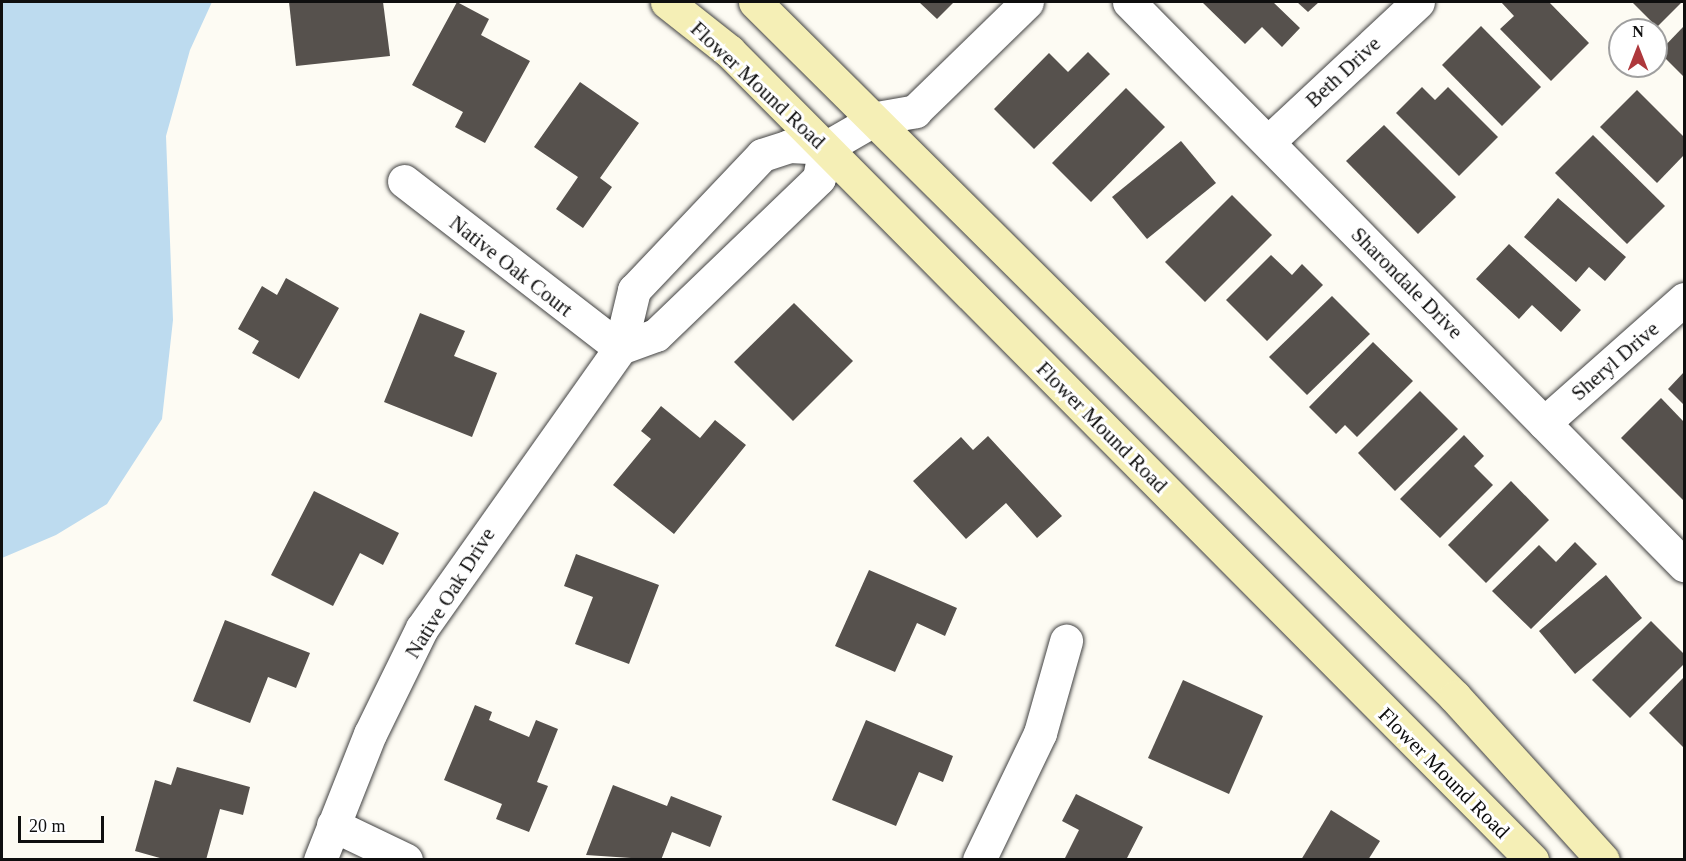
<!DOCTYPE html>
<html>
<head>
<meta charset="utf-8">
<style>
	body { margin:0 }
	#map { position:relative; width:1686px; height:861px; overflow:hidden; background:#fdfbf3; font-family:"Times New Roman",serif }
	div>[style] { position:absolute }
	.water>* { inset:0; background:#bddbef }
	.building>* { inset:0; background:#56514d }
	.roads { filter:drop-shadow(0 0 2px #424242) drop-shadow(0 0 2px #424242) }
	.street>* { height:33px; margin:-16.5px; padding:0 16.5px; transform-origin:16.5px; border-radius:16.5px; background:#fff }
	.secondary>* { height:33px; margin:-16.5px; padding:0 16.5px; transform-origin:16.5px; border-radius:16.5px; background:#f5efb6 }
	span { translate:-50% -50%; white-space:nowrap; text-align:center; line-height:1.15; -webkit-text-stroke:6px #fff; paint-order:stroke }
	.street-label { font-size:21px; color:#0f0f0f }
	.frame { position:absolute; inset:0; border:3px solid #0f0f0f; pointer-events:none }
	.north { position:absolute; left:1608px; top:18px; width:60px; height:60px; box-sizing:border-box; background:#fff; border:2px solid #9f9f9f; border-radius:50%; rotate:0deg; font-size:16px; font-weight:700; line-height:24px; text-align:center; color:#0f0f0f }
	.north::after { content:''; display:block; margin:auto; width:21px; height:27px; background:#ae383c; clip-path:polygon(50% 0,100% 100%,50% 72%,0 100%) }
	.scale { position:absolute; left:18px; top:816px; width:86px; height:27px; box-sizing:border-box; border:3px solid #0f0f0f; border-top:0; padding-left:8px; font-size:18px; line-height:21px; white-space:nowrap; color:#0f0f0f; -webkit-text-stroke:4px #fff; paint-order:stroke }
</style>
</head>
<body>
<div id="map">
	<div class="water">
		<i style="clip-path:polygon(2px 2px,212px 2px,190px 50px,166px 136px,173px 320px,162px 419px,107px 504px,56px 535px,2px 558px)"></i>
	</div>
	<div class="building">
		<i style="clip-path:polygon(289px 2px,383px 2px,390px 56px,296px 66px)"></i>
		<i style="clip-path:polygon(457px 2px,489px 19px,481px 35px,530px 61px,485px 143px,455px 127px,463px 112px,412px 85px)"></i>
		<i style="clip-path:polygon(919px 2px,954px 2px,937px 19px)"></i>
		<i style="clip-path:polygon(1202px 2px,1273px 2px,1300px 28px,1282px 47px,1262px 27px,1245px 44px)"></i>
		<i style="clip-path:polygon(1297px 2px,1319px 2px,1308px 12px)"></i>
		<i style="clip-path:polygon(1501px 2px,1549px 2px,1589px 43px,1551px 81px,1500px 29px,1514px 16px)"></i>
		<i style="clip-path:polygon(1632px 2px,1682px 2px,1657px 27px)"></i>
		<i style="clip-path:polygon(1481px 26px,1541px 87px,1502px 126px,1442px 65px)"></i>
		<i style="clip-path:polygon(1684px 26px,1684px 77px,1659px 52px)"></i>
		<i style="clip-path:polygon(1088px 52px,1110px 74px,1034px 149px,994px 109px,1049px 53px,1068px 72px)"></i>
		<i style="clip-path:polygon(580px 82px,639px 123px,600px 178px,612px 187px,583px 228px,556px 209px,578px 177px,534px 147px)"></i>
		<i style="clip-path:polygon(1422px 87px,1435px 100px,1448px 87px,1498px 137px,1459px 176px,1396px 113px)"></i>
		<i style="clip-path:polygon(1126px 88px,1165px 127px,1091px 202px,1052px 163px)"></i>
		<i style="clip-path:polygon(1637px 90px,1684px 137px,1684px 155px,1657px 183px,1600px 127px)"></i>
		<i style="clip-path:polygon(1384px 125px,1456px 197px,1418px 234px,1346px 161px)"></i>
		<i style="clip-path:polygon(1593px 135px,1665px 206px,1627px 244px,1555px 173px)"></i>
		<i style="clip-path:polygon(1181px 141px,1216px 183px,1147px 239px,1112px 197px)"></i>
		<i style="clip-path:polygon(1232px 195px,1272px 235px,1205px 302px,1165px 262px)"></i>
		<i style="clip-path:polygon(1558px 198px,1626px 257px,1605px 281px,1589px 267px,1576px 282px,1524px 237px)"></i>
		<i style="clip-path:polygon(1509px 244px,1581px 310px,1561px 332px,1532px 305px,1519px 319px,1476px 279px)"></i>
		<i style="clip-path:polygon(1271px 255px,1292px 275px,1302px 264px,1323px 285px,1267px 341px,1226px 300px)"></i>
		<i style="clip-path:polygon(286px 278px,339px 308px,299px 379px,252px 353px,259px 341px,238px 329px,262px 286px,277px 295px)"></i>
		<i style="clip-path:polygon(1332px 296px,1370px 334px,1307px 395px,1269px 357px)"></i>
		<i style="clip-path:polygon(794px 303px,853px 361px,793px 421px,734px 362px)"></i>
		<i style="clip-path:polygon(420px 313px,465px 331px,454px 356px,497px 373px,472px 437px,384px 402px)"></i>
		<i style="clip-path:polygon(1373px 342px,1413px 381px,1357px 437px,1345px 425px,1336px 434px,1309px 407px)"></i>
		<i style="clip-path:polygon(1684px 372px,1684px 405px,1668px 389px)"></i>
		<i style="clip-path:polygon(1420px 391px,1458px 429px,1395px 491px,1358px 453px)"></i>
		<i style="clip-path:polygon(1661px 398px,1684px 422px,1684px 501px,1621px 438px)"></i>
		<i style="clip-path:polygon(661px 406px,700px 438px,715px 420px,746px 445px,674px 534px,613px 485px,651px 439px,641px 431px)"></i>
		<i style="clip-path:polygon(1464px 435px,1484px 456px,1474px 466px,1493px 485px,1440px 538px,1400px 499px)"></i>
		<i style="clip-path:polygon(988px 436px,1062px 516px,1037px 538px,1006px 503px,966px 539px,913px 481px,961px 437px,973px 450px)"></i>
		<i style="clip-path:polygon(1511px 481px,1549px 520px,1486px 583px,1448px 545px)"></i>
		<i style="clip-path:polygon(314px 491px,399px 533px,383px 565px,360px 553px,333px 606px,271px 575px)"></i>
		<i style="clip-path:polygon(1575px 542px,1597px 564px,1531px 629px,1492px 591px,1539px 545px,1556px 562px)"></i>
		<i style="clip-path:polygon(576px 554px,659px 585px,629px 664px,575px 644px,593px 597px,564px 586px)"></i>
		<i style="clip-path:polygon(869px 570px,957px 608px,945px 636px,917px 623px,895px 672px,835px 646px)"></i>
		<i style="clip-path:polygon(1606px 575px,1642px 618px,1575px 674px,1539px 631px)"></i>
		<i style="clip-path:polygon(225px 620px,310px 653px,296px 688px,268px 677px,250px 723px,193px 701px)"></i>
		<i style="clip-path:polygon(1651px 621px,1684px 654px,1684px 664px,1630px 718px,1592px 680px)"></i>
		<i style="clip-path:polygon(1684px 677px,1684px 748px,1649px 713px)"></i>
		<i style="clip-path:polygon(1183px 680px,1263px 716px,1229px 794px,1148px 758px)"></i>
		<i style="clip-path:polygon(475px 705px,492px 712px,489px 720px,529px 737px,536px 720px,558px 729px,537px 782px,548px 786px,529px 832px,496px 819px,502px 804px,444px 780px)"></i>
		<i style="clip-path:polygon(866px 720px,953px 756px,943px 782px,919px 772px,896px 826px,832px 800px)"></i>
		<i style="clip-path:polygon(177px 767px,250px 787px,243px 815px,220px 809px,206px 860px,167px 860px,135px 851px,155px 780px,171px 785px)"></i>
		<i style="clip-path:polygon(613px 785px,667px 806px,671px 796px,722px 816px,710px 847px,672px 832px,661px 860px,586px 855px)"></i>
		<i style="clip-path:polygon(1076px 794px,1143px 827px,1126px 860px,1064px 860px,1079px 830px,1062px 821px)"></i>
		<i style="clip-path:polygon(1331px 810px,1380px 841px,1368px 860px,1301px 860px)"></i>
	</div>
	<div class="roads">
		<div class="street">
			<i style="left:1129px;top:2px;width:791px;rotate:45.41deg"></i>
			<i style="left:1268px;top:142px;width:205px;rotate:-43deg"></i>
			<i style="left:404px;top:181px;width:273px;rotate:37.7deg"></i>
			<i style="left:620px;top:348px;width:38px;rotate:-20deg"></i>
			<i style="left:656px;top:335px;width:226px;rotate:-43.9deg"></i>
			<i style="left:819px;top:178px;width:31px;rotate:-79deg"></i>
			<i style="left:1544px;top:423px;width:187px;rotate:-41.5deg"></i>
			<i style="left:333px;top:825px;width:81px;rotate:25.6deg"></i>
			<i style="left:320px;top:860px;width:136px;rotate:-68.4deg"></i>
			<i style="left:370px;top:734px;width:118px;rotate:-63.9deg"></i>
			<i style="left:422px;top:628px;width:343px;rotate:-54.7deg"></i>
			<i style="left:620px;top:348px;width:60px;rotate:-76.4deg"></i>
			<i style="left:634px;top:290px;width:186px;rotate:-46.5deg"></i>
			<i style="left:762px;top:155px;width:28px;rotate:-18deg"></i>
			<i style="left:789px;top:146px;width:36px;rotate:3deg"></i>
			<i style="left:825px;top:148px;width:60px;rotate:-30deg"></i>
			<i style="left:877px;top:118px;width:39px;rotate:-10deg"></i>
			<i style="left:915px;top:111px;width:156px;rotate:-44.2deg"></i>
			<i style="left:979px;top:860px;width:141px;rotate:-64.3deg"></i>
			<i style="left:1040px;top:733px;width:96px;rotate:-74.2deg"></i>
		</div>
		<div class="secondary">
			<i style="left:667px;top:2px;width:79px;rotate:38.3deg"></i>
			<i style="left:729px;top:51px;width:1140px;rotate:45.21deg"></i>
			<i style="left:755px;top:2px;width:986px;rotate:44.79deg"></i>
			<i style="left:1455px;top:697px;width:220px;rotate:47.8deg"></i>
		</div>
	</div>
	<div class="street-label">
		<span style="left:1343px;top:72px;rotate:-43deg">Beth Drive</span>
		<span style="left:758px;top:85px;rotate:43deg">Flower Mound Road</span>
		<span style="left:511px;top:266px;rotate:38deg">Native Oak Court</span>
		<span style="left:1407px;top:283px;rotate:45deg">Sharondale Drive</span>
		<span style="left:1615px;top:361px;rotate:-41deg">Sheryl Drive</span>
		<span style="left:1102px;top:427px;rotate:45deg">Flower Mound Road</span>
		<span style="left:450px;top:593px;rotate:-58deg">Native Oak Drive</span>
		<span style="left:1444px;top:773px;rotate:45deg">Flower Mound Road</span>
	</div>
	<div class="frame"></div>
	<div class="north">N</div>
	<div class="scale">20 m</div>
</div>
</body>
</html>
